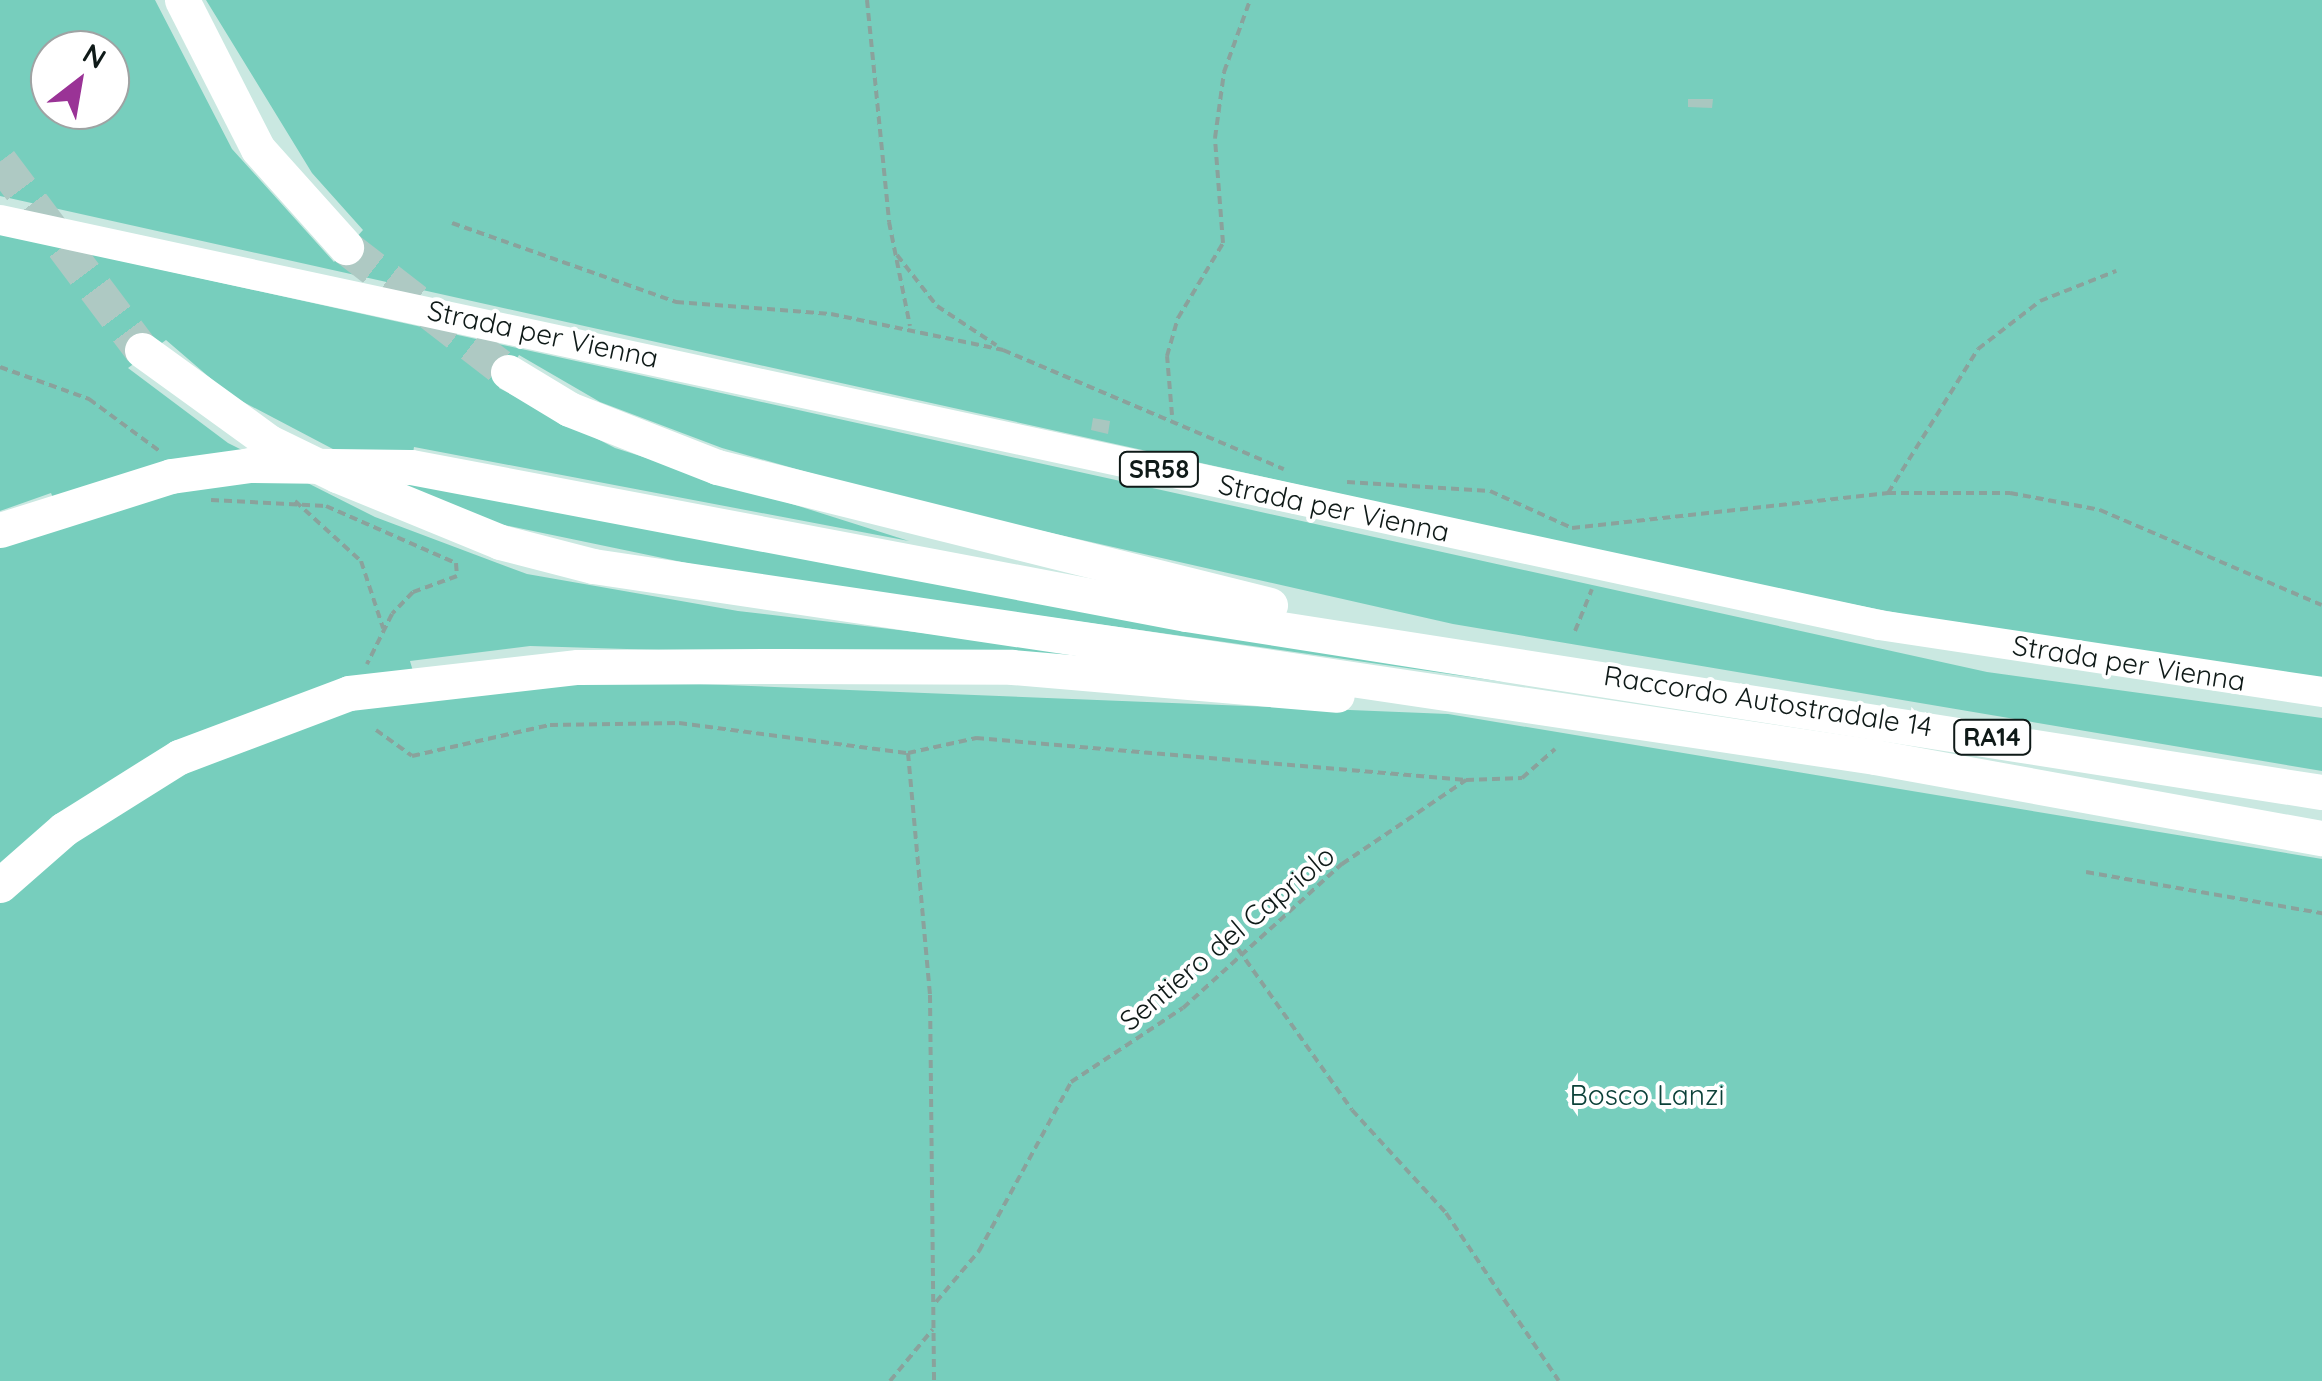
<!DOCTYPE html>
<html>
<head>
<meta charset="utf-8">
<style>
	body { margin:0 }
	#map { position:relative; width:2322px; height:1381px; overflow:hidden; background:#cae8e1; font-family:Quicksand,sans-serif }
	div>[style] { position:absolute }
	.green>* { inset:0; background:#77cebd }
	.building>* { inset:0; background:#a9c7c0 }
	.motorway-tunnel>* { height:35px; margin-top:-17.5px; transform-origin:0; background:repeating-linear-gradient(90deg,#aec9c3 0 35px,transparent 0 53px) }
	.path>* { height:4px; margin-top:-2px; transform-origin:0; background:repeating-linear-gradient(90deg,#8aa29c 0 8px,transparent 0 13px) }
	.primary>* { height:30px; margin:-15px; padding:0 15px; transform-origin:15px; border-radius:15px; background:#fff }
	.motorway>* { height:35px; margin:-17.5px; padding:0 17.5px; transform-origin:17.5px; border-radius:17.5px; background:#fff }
	span { translate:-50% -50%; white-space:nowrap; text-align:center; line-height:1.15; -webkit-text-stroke:8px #fff; paint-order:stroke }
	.shield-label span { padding:2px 8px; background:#fff; border:2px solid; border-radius:8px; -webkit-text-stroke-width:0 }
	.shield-label { font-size:25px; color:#0f1a18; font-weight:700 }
	.street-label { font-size:28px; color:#0f1a18 }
	.park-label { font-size:28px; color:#0c4139 }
	.north { position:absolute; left:30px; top:30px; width:100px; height:100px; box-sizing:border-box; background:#fff; border:2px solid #9fa3a3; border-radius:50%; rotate:31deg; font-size:28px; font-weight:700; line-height:40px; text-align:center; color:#0f1a18 }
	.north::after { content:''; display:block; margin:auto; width:35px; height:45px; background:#9a3396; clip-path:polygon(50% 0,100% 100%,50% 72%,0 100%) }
</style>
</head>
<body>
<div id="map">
	<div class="green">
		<i style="clip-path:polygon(evenodd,0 0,155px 0,232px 149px,334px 262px,363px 230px,312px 173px,206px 0,2322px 0,2322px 681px,2005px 634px,1718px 578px,0 196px,0 0,50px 50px,110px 50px,110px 110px,50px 110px,50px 50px)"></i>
		<i style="clip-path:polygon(0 234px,1987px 672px,2322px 718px,2322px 771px,1453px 624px,905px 500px,722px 448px,600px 402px,519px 355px,499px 388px,615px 448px,909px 541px,414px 447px,409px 478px,1505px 682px,725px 571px,499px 524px,407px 488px,230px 395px,166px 340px,128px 368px,228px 443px,375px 517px,527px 574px,738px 611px,1211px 667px,530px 646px,410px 661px,417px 685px,674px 683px,1448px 714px,2322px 859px,2322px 1381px,0 1381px,0 544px,57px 508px,51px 493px,0 511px)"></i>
	</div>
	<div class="building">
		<i style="clip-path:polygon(1688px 99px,1713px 99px,1712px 108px,1688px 107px)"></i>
		<i style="clip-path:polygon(1093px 418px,1110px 421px,1108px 434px,1091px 430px)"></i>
	</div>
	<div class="motorway-tunnel">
		<i style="left:0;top:161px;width:236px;rotate:53.1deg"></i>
		<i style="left:346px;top:247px;width:205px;rotate:37.7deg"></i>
	</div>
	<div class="path">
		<i style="left:867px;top:0;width:223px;rotate:84.3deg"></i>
		<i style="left:889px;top:222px;width:106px;rotate:78.6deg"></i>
		<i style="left:452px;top:223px;width:238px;rotate:19.4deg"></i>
		<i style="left:676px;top:302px;width:155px;rotate:4.4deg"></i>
		<i style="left:831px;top:314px;width:176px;rotate:11.8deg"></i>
		<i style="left:1003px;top:350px;width:305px;rotate:23deg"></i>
		<i style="left:897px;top:255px;width:65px;rotate:51.9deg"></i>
		<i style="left:937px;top:306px;width:71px;rotate:33.5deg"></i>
		<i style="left:0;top:367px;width:95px;rotate:19.8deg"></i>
		<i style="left:89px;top:399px;width:89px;rotate:36.4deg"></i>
		<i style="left:1172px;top:415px;width:59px;rotate:-94.8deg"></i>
		<i style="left:1167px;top:356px;width:40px;rotate:-74deg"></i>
		<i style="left:1178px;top:318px;width:87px;rotate:-59deg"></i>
		<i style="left:1223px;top:243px;width:105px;rotate:-94.4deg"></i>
		<i style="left:1215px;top:138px;width:67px;rotate:-82.2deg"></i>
		<i style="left:1224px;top:72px;width:77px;rotate:-70.1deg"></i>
		<i style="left:1347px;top:482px;width:143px;rotate:3.6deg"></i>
		<i style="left:1490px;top:491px;width:90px;rotate:24.3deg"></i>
		<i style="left:1572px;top:528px;width:318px;rotate:-6.3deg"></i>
		<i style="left:1888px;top:493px;width:122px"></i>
		<i style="left:2010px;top:493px;width:92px;rotate:10.7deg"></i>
		<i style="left:2100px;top:510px;width:241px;rotate:23.2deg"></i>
		<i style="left:1888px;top:493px;width:170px;rotate:-58deg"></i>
		<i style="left:1978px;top:349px;width:78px;rotate:-37.7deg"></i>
		<i style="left:2040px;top:301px;width:82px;rotate:-21.5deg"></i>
		<i style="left:211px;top:500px;width:115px;rotate:3deg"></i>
		<i style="left:326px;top:506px;width:142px;rotate:23.7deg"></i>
		<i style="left:456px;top:563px;width:13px;rotate:86deg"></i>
		<i style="left:457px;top:576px;width:47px;rotate:160deg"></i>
		<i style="left:413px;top:592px;width:30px;rotate:134deg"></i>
		<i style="left:392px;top:614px;width:56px;rotate:116.6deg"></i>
		<i style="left:295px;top:501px;width:89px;rotate:42.3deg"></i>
		<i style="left:361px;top:561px;width:71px;rotate:71.8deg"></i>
		<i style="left:1575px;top:631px;width:45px;rotate:-68deg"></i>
		<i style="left:376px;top:730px;width:44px;rotate:35.8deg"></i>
		<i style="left:412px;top:756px;width:141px;rotate:-12.7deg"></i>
		<i style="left:550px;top:725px;width:129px;rotate:-0.9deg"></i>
		<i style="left:679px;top:723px;width:231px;rotate:7.5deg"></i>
		<i style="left:908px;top:753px;width:70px;rotate:-12.4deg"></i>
		<i style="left:976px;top:738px;width:492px;rotate:4.9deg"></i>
		<i style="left:908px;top:753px;width:243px;rotate:84.8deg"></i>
		<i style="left:930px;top:995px;width:386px;rotate:89.4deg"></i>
		<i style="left:2086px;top:872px;width:240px;rotate:9.9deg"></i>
		<i style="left:1238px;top:949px;width:197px;rotate:54.7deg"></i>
		<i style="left:1352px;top:1110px;width:139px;rotate:47.6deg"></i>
		<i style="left:1446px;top:1213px;width:202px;rotate:56.1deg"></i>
		<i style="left:936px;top:1302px;width:67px;rotate:-49.9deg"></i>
		<i style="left:979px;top:1251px;width:192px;rotate:-61.4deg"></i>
		<i style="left:1071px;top:1082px;width:134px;rotate:-33.5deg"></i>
		<i style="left:1183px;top:1008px;width:215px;rotate:-42.2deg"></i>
		<i style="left:1342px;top:864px;width:150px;rotate:-34.1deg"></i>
		<i style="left:1466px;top:780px;width:56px;rotate:-2deg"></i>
		<i style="left:1522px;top:778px;width:44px;rotate:-41.3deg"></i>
		<i style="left:890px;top:1381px;width:67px;rotate:-50.4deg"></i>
	</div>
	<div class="primary">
		<i style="left:0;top:220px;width:1922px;rotate:12.16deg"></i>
		<i style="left:1879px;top:625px;width:448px;rotate:8.6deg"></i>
	</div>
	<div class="motorway">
		<i style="left:182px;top:0;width:167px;rotate:63deg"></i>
		<i style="left:258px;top:149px;width:132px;rotate:48.1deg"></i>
		<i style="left:142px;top:350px;width:157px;rotate:35.9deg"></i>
		<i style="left:269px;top:442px;width:76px;rotate:25.9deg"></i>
		<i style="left:337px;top:475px;width:176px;rotate:22.3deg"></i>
		<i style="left:500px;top:542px;width:96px;rotate:14.5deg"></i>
		<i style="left:593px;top:566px;width:1296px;rotate:8.47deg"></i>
		<i style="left:1875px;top:757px;width:454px;rotate:10.3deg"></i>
		<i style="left:508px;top:372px;width:71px;rotate:31.2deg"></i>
		<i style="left:569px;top:409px;width:159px;rotate:21.4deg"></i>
		<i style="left:717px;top:467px;width:570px;rotate:14.01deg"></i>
		<i style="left:0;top:530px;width:179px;rotate:-17.5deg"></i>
		<i style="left:171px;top:476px;width:80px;rotate:-7.9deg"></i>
		<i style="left:250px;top:465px;width:161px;rotate:0.7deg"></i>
		<i style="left:411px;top:467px;width:789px;rotate:10.74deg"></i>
		<i style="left:1186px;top:614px;width:1150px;rotate:8.91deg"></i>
		<i style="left:0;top:885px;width:85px;rotate:-41.2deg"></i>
		<i style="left:64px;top:829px;width:136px;rotate:-32.1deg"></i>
		<i style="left:179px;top:757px;width:182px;rotate:-20.6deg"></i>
		<i style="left:349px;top:693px;width:230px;rotate:-6.5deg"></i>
		<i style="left:578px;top:667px;width:200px;rotate:-0.3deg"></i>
		<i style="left:778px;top:666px;width:234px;rotate:0.2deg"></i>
		<i style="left:1012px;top:667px;width:326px;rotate:4.9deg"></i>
	</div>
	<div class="shield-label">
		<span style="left:1159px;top:469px">SR58</span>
		<span style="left:1992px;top:737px">RA14</span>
	</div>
	<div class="street-label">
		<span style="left:543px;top:334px;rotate:12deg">Strada per Vienna</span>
		<span style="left:1334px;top:508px;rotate:12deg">Strada per Vienna</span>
		<span style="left:2129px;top:663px;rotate:9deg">Strada per Vienna</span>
		<span style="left:1768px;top:701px;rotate:9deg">Raccordo Autostradale 14</span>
		<span style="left:1227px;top:938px;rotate:-40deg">Sentiero del Capriolo</span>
	</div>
	<div class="park-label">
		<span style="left:1647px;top:1095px">Bosco Lanzi</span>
	</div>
	<div class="north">N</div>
</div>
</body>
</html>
